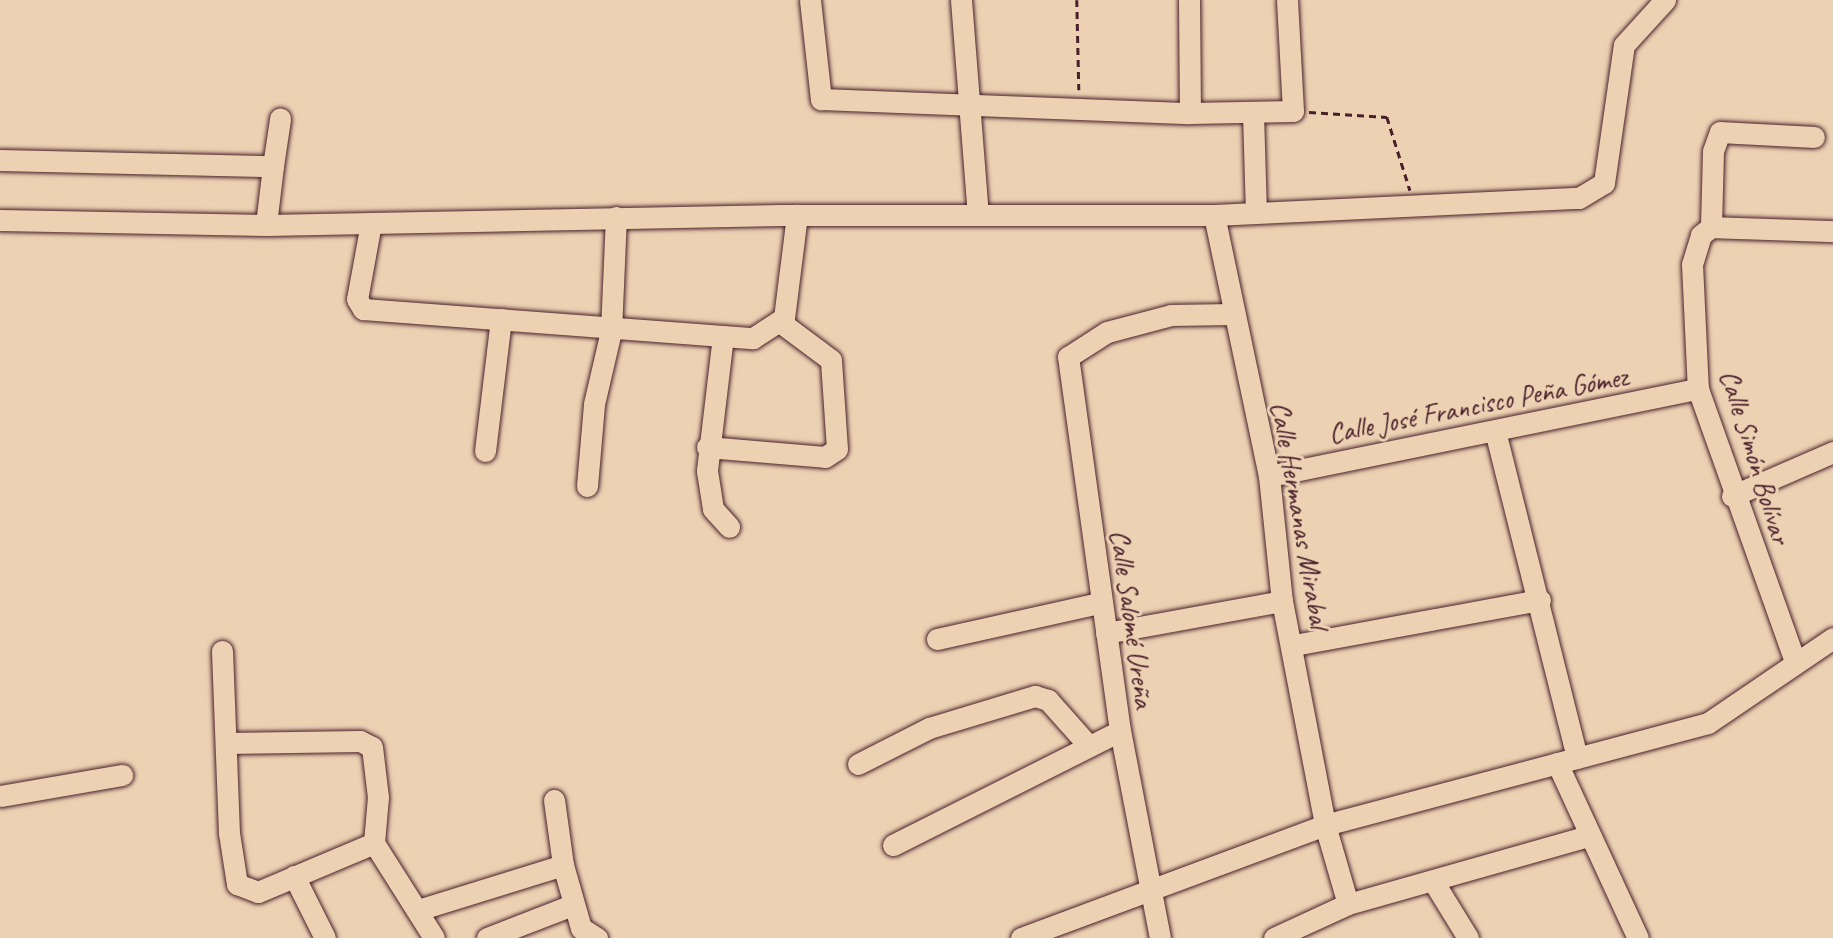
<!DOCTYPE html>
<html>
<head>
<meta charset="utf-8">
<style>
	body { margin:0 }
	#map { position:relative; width:1833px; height:938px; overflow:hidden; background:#ecd2b3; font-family:Caveat,sans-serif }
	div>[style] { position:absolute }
	.path>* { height:2.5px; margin-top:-1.25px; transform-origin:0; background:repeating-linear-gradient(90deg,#4a1f2b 0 7px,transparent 0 12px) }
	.roads { filter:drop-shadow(0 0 2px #4a1f2b) drop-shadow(0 0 2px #4a1f2b) }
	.minor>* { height:21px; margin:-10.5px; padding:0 10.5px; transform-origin:10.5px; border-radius:10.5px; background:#ecd2b3 }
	span { translate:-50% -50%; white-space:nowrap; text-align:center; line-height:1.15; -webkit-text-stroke:6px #ecd2b3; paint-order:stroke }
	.street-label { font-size:28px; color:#4a1f2b }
</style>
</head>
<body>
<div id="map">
	<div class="path">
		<i style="left:1077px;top:0;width:90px;rotate:88.7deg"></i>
		<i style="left:1309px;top:112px;width:78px;rotate:3.7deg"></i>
		<i style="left:1387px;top:117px;width:77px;rotate:72.5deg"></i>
	</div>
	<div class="roads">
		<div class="minor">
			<i style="left:810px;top:0;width:100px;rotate:83.7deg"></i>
			<i style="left:821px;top:99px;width:369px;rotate:2.2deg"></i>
			<i style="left:1190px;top:113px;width:103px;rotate:-1.1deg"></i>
			<i style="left:1293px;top:111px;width:111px;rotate:-93.1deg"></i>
			<i style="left:961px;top:0;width:215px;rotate:85.5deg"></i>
			<i style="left:1189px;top:0;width:113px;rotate:89.5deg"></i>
			<i style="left:1253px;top:113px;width:99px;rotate:88.3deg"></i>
			<i style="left:0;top:160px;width:273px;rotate:1.3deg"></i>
			<i style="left:273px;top:166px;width:59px;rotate:96.8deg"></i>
			<i style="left:273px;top:166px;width:48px;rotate:-81.5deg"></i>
			<i style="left:1214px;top:215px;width:267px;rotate:78.1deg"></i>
			<i style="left:1269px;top:476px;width:126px;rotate:84.1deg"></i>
			<i style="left:1282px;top:601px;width:228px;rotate:79.1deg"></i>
			<i style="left:1325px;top:825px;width:82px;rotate:73.8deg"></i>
			<i style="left:0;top:220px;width:266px;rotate:1.1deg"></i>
			<i style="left:266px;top:225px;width:515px;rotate:-1.11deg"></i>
			<i style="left:781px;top:215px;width:433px"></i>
			<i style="left:1214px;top:215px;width:365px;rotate:-2.7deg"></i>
			<i style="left:1579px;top:198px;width:29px;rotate:-31deg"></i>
			<i style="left:1604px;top:183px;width:139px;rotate:-81.8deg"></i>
			<i style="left:1624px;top:45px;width:61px;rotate:-47.7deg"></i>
			<i style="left:371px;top:223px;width:77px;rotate:100.4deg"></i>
			<i style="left:357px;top:299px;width:12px;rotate:59deg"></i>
			<i style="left:363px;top:309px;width:391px;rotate:4.3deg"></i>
			<i style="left:753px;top:338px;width:37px;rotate:-33deg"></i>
			<i style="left:784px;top:318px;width:104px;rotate:-82.8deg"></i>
			<i style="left:1711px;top:227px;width:13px;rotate:141deg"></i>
			<i style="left:1701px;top:235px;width:30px;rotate:107deg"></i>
			<i style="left:1692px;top:264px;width:125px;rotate:87.3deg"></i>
			<i style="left:1698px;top:389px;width:289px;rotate:70.4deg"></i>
			<i style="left:1711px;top:227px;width:76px;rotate:-88.5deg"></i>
			<i style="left:1713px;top:151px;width:20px;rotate:-70deg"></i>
			<i style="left:1720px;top:132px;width:94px;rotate:3deg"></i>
			<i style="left:1711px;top:227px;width:122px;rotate:1.9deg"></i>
			<i style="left:723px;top:336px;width:136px;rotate:96.8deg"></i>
			<i style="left:707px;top:471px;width:38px;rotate:81deg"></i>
			<i style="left:713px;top:509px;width:24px;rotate:48deg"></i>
			<i style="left:1495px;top:431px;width:337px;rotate:75.9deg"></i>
			<i style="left:707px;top:447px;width:118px;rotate:4.8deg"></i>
			<i style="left:825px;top:457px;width:14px;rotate:-34deg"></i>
			<i style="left:837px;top:449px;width:89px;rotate:-93.9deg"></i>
			<i style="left:831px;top:360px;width:64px;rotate:-143.3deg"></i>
			<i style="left:485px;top:451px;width:133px;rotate:-83.1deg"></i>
			<i style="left:1269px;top:476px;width:438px;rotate:-11.5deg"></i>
			<i style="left:587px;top:486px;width:82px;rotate:-85.1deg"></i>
			<i style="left:594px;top:404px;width:75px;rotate:-76.9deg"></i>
			<i style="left:611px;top:331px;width:114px;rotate:-87.5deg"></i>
			<i style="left:1732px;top:496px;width:110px;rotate:-23.5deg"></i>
			<i style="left:1106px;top:633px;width:179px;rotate:-10.3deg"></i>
			<i style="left:937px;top:639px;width:167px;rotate:-12.5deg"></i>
			<i style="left:1294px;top:645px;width:250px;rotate:-10.4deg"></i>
			<i style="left:222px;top:651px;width:182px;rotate:87.8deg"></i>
			<i style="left:229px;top:833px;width:52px;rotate:81.1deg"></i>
			<i style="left:237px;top:884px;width:22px;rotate:21deg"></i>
			<i style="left:258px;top:892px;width:126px;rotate:-22.9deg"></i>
			<i style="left:374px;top:843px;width:112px;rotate:57.7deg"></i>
			<i style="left:226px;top:743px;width:134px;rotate:-0.9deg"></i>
			<i style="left:360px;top:741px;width:13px;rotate:27deg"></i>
			<i style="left:372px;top:747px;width:50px;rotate:83.2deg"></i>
			<i style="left:378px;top:797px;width:46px;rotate:95deg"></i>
			<i style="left:1557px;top:763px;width:193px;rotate:65.2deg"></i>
			<i style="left:858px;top:764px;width:80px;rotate:-26.9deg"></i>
			<i style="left:929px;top:728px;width:111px;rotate:-16.8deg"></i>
			<i style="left:1035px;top:696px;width:14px;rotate:17deg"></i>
			<i style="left:1048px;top:700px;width:60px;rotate:48.4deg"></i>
			<i style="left:0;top:796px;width:124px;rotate:-9.8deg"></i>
			<i style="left:554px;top:800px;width:66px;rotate:82.1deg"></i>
			<i style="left:893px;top:845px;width:254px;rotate:-26.7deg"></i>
			<i style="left:294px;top:876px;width:69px;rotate:63.4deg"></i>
			<i style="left:1433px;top:881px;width:67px;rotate:58.4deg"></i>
			<i style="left:418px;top:910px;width:152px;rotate:-17.2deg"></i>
			<i style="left:563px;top:865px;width:66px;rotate:74.1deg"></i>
			<i style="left:581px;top:928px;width:19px;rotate:32deg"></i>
			<i style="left:487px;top:938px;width:91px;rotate:-21.2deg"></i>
			<i style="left:1021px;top:938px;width:324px;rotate:-20.4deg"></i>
			<i style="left:1325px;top:825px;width:396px;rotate:-14.9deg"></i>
			<i style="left:1708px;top:723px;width:151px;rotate:-34.2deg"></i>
			<i style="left:1160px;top:938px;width:211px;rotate:-100.9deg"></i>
			<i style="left:1120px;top:731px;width:378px;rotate:-97.9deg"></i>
			<i style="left:1068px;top:357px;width:46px;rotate:-32.7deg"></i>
			<i style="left:1107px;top:332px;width:66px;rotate:-14.9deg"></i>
			<i style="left:1171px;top:315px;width:62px;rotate:-0.9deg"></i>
			<i style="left:1274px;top:938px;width:81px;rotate:-24.7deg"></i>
			<i style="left:1348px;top:904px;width:250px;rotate:-15.8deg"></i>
		</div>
	</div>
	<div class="street-label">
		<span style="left:1478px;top:405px;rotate:-11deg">Calle José Francisco Peña Gómez</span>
		<span style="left:1755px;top:457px;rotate:73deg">Calle Simón Bolívar</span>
		<span style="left:1300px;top:515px;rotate:80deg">Calle Hermanas Mirabal</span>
		<span style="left:1132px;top:619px;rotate:82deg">Calle Salomé Ureña</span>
	</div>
</div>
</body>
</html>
